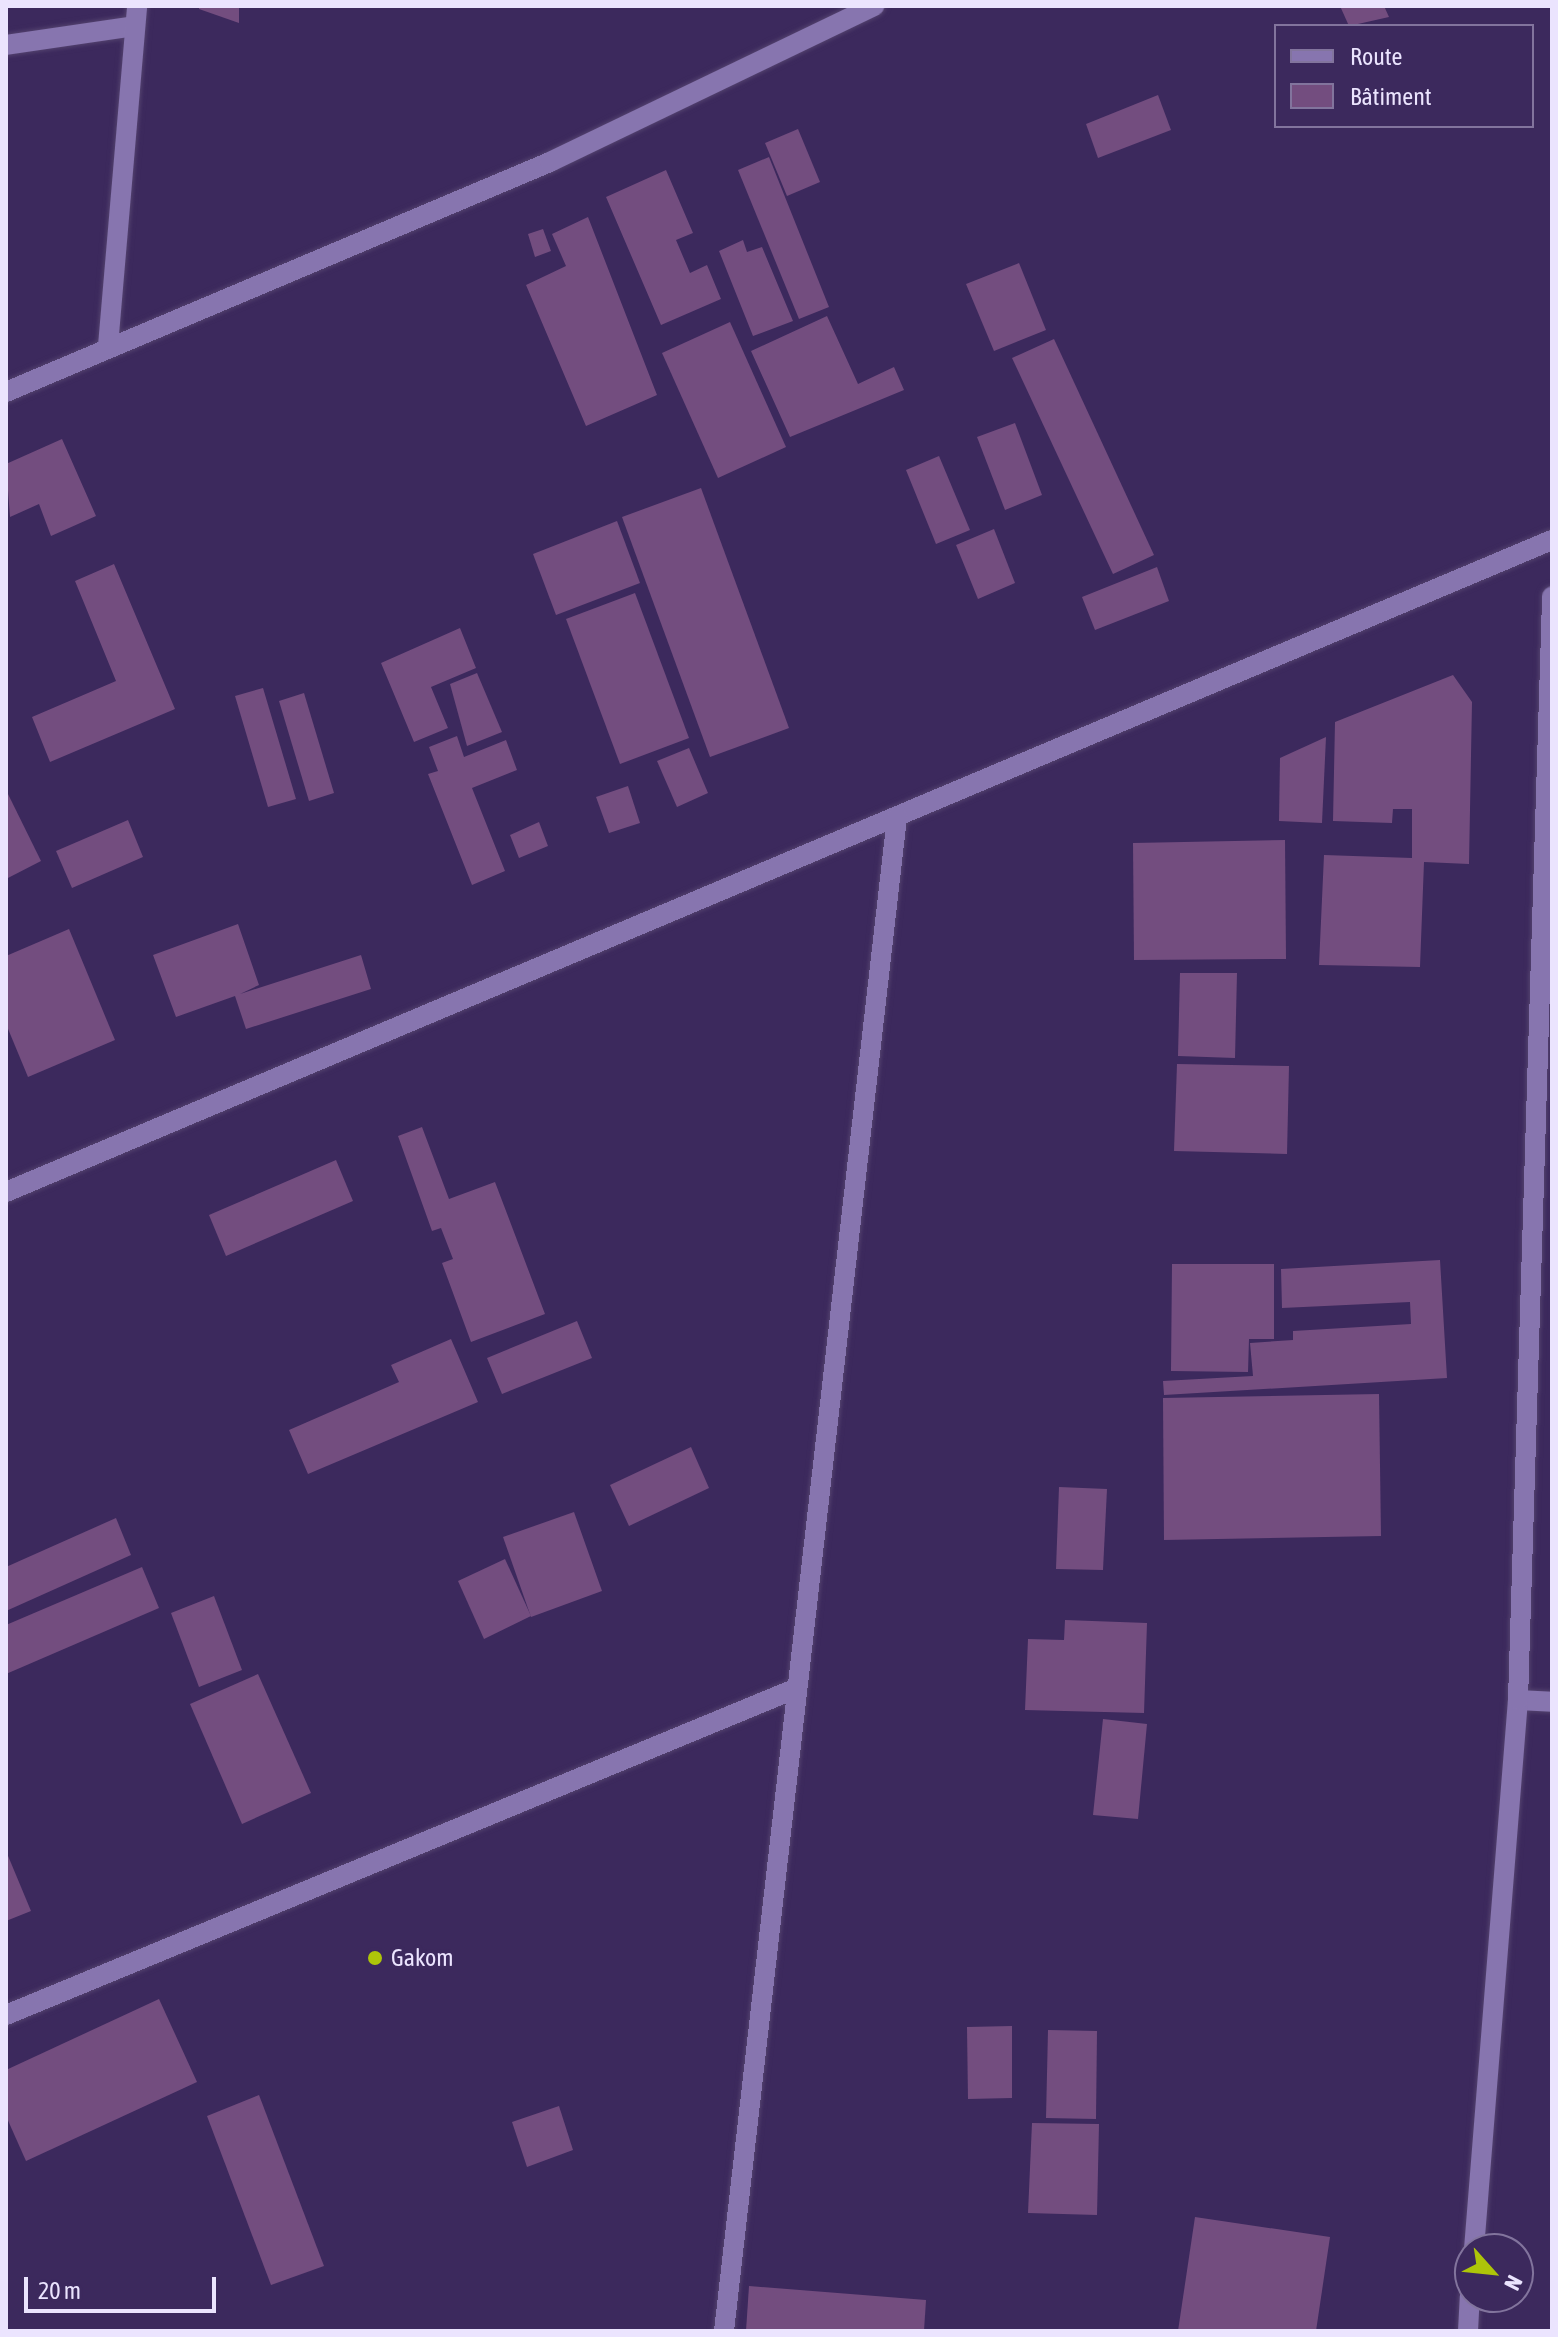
<!DOCTYPE html>
<html>
<head>
<meta charset="utf-8">
<style>
	body { margin:0 }
	#map { position:relative; width:1558px; height:2337px; overflow:hidden; background:#3c295d; font-family:"Asap Condensed",sans-serif }
	div>[style] { position:absolute }
	.building>* { inset:0; background:#734d7f }
	.roads { filter:drop-shadow(0 0 2px #53426e) drop-shadow(0 0 2px #53426e) }
	.street>* { height:20px; margin:-10px; padding:0 10px; transform-origin:10px; border-radius:10px; background:#8775af }
	.dots>* { width:22px; height:22px; translate:-50% -50%; box-sizing:border-box; border:4px solid #3c295d; border-radius:50% }
	span { translate:-50% -50%; white-space:nowrap; text-align:center; line-height:1.15; -webkit-text-stroke:7px #3c295d; paint-order:stroke }
	.poi-label { font-size:24px; color:#ebe4fe }
	.left { translate:0 -50%; text-align:left }
	.frame { position:absolute; inset:0; border:8px solid #ebe4fe; pointer-events:none }
	.legend { position:absolute; left:1274px; top:24px; width:260px; height:104px; box-sizing:border-box; background:#3c295d; border:2px solid #82749d; margin:0; padding:10px 14px; list-style:none; font-size:24px; color:#ebe4fe }
	.legend li { display:flex; align-items:center; gap:16px; height:40px }
	.legend b { width:40px; border:2px solid #82749d }
	.north { position:absolute; left:1454px; top:2233px; width:80px; height:80px; box-sizing:border-box; background:#3c295d; border:2px solid #82749d; border-radius:50%; rotate:117deg; font-size:22px; font-weight:700; line-height:32px; text-align:center; color:#ebe4fe }
	.north::after { content:''; display:block; margin:auto; width:28px; height:36px; background:#aec509; clip-path:polygon(50% 0,100% 100%,50% 72%,0 100%) }
	.scale { position:absolute; left:24px; top:2277px; width:192px; height:36px; box-sizing:border-box; border:4px solid #ebe4fe; border-top:0; padding-left:10px; font-size:24px; line-height:28px; white-space:nowrap; color:#ebe4fe; -webkit-text-stroke:6px #3c295d; paint-order:stroke }
</style>
</head>
<body>
<div id="map">
	<div class="building">
		<i style="clip-path:polygon(199px 6px,239px 6px,239px 23px,199px 9px)"></i>
		<i style="clip-path:polygon(1340px 6px,1384px 6px,1389px 17px,1349px 26px)"></i>
		<i style="clip-path:polygon(1158px 95px,1171px 130px,1098px 158px,1086px 124px)"></i>
		<i style="clip-path:polygon(798px 129px,820px 182px,787px 196px,765px 143px)"></i>
		<i style="clip-path:polygon(769px 157px,829px 307px,799px 319px,738px 170px)"></i>
		<i style="clip-path:polygon(666px 170px,693px 233px,676px 240px,690px 273px,707px 265px,721px 299px,661px 325px,606px 197px)"></i>
		<i style="clip-path:polygon(588px 217px,657px 395px,586px 426px,526px 285px,566px 266px,552px 234px)"></i>
		<i style="clip-path:polygon(543px 229px,551px 251px,535px 257px,528px 234px)"></i>
		<i style="clip-path:polygon(743px 240px,747px 252px,762px 247px,793px 321px,753px 336px,719px 251px)"></i>
		<i style="clip-path:polygon(1019px 263px,1046px 330px,994px 351px,966px 284px)"></i>
		<i style="clip-path:polygon(827px 316px,858px 384px,894px 367px,904px 390px,790px 437px,751px 351px)"></i>
		<i style="clip-path:polygon(730px 322px,786px 447px,718px 478px,662px 353px)"></i>
		<i style="clip-path:polygon(1054px 339px,1154px 555px,1113px 574px,1012px 358px)"></i>
		<i style="clip-path:polygon(1015px 423px,1042px 495px,1005px 510px,977px 437px)"></i>
		<i style="clip-path:polygon(62px 439px,96px 516px,51px 536px,39px 504px,10px 517px,6px 464px)"></i>
		<i style="clip-path:polygon(939px 456px,970px 530px,936px 544px,906px 470px)"></i>
		<i style="clip-path:polygon(701px 488px,789px 728px,710px 757px,622px 517px)"></i>
		<i style="clip-path:polygon(617px 521px,640px 583px,556px 615px,533px 554px)"></i>
		<i style="clip-path:polygon(994px 529px,1015px 583px,978px 599px,956px 545px)"></i>
		<i style="clip-path:polygon(114px 564px,175px 709px,50px 762px,32px 717px,116px 681px,75px 581px)"></i>
		<i style="clip-path:polygon(1157px 567px,1169px 601px,1095px 630px,1082px 597px)"></i>
		<i style="clip-path:polygon(635px 593px,689px 738px,620px 764px,566px 619px)"></i>
		<i style="clip-path:polygon(460px 628px,476px 668px,431px 687px,448px 728px,414px 742px,381px 663px)"></i>
		<i style="clip-path:polygon(477px 673px,502px 732px,467px 746px,450px 684px)"></i>
		<i style="clip-path:polygon(1453px 675px,1472px 702px,1469px 864px,1424px 862px,1420px 967px,1319px 965px,1324px 855px,1412px 858px,1412px 809px,1393px 809px,1392px 823px,1333px 821px,1335px 722px)"></i>
		<i style="clip-path:polygon(263px 688px,296px 799px,268px 807px,235px 696px)"></i>
		<i style="clip-path:polygon(304px 693px,334px 793px,309px 801px,279px 701px)"></i>
		<i style="clip-path:polygon(457px 736px,464px 757px,506px 740px,517px 770px,472px 788px,505px 871px,472px 885px,428px 774px,438px 771px,429px 747px)"></i>
		<i style="clip-path:polygon(1326px 737px,1322px 823px,1279px 821px,1280px 758px)"></i>
		<i style="clip-path:polygon(689px 748px,708px 793px,677px 807px,657px 761px)"></i>
		<i style="clip-path:polygon(628px 786px,640px 823px,609px 833px,596px 797px)"></i>
		<i style="clip-path:polygon(6px 790px,41px 861px,6px 879px)"></i>
		<i style="clip-path:polygon(128px 820px,143px 857px,72px 888px,56px 851px)"></i>
		<i style="clip-path:polygon(539px 822px,548px 846px,519px 858px,510px 835px)"></i>
		<i style="clip-path:polygon(1285px 840px,1286px 959px,1134px 960px,1133px 843px)"></i>
		<i style="clip-path:polygon(238px 924px,259px 985px,240px 994px,361px 955px,371px 989px,246px 1029px,235px 996px,176px 1017px,153px 955px)"></i>
		<i style="clip-path:polygon(69px 929px,115px 1040px,28px 1077px,6px 1024px,6px 956px)"></i>
		<i style="clip-path:polygon(1180px 973px,1237px 973px,1235px 1058px,1178px 1056px)"></i>
		<i style="clip-path:polygon(1177px 1064px,1289px 1066px,1287px 1154px,1174px 1151px)"></i>
		<i style="clip-path:polygon(422px 1127px,449px 1199px,495px 1182px,545px 1314px,471px 1342px,442px 1263px,453px 1259px,441px 1228px,432px 1231px,398px 1136px)"></i>
		<i style="clip-path:polygon(336px 1160px,353px 1201px,226px 1256px,209px 1215px)"></i>
		<i style="clip-path:polygon(1440px 1260px,1447px 1378px,1164px 1395px,1163px 1381px,1253px 1376px,1250px 1343px,1293px 1340px,1293px 1331px,1411px 1324px,1410px 1302px,1282px 1308px,1281px 1269px)"></i>
		<i style="clip-path:polygon(1172px 1264px,1274px 1264px,1274px 1339px,1249px 1339px,1248px 1372px,1171px 1371px)"></i>
		<i style="clip-path:polygon(577px 1321px,592px 1358px,502px 1394px,487px 1358px)"></i>
		<i style="clip-path:polygon(451px 1339px,478px 1402px,308px 1474px,289px 1430px,399px 1382px,391px 1365px)"></i>
		<i style="clip-path:polygon(1379px 1394px,1381px 1536px,1164px 1540px,1163px 1398px)"></i>
		<i style="clip-path:polygon(691px 1447px,709px 1488px,629px 1526px,610px 1485px)"></i>
		<i style="clip-path:polygon(1059px 1487px,1107px 1489px,1103px 1570px,1056px 1569px)"></i>
		<i style="clip-path:polygon(574px 1512px,602px 1591px,531px 1617px,503px 1537px)"></i>
		<i style="clip-path:polygon(116px 1518px,131px 1555px,6px 1611px,6px 1567px)"></i>
		<i style="clip-path:polygon(505px 1559px,531px 1616px,484px 1639px,458px 1581px)"></i>
		<i style="clip-path:polygon(142px 1567px,159px 1608px,6px 1674px,6px 1625px)"></i>
		<i style="clip-path:polygon(214px 1596px,242px 1670px,199px 1687px,171px 1613px)"></i>
		<i style="clip-path:polygon(1065px 1620px,1147px 1623px,1144px 1713px,1025px 1710px,1028px 1639px,1064px 1640px)"></i>
		<i style="clip-path:polygon(258px 1674px,311px 1793px,242px 1824px,190px 1704px)"></i>
		<i style="clip-path:polygon(1103px 1719px,1147px 1724px,1138px 1819px,1093px 1815px)"></i>
		<i style="clip-path:polygon(6px 1851px,31px 1911px,6px 1921px)"></i>
		<i style="clip-path:polygon(159px 1999px,197px 2082px,26px 2161px,6px 2116px,6px 2070px)"></i>
		<i style="clip-path:polygon(1012px 2026px,1012px 2098px,968px 2099px,967px 2027px)"></i>
		<i style="clip-path:polygon(1048px 2030px,1097px 2031px,1096px 2119px,1046px 2118px)"></i>
		<i style="clip-path:polygon(259px 2095px,324px 2266px,271px 2285px,207px 2116px)"></i>
		<i style="clip-path:polygon(559px 2106px,573px 2150px,527px 2167px,512px 2122px)"></i>
		<i style="clip-path:polygon(1032px 2123px,1099px 2124px,1097px 2215px,1028px 2213px)"></i>
		<i style="clip-path:polygon(1195px 2217px,1330px 2237px,1316px 2331px,1178px 2331px)"></i>
		<i style="clip-path:polygon(749px 2286px,926px 2300px,924px 2331px,746px 2331px)"></i>
	</div>
	<div class="roads">
		<div class="street">
			<i style="left:6px;top:45px;width:130px;rotate:-8.4deg"></i>
			<i style="left:108px;top:346px;width:341px;rotate:-85.1deg"></i>
			<i style="left:6px;top:392px;width:591px;rotate:-22.92deg"></i>
			<i style="left:550px;top:162px;width:360px;rotate:-25.7deg"></i>
			<i style="left:6px;top:1192px;width:1678px;rotate:-22.87deg"></i>
			<i style="left:1518px;top:1700px;width:34px;rotate:3deg"></i>
			<i style="left:6px;top:2015px;width:851px;rotate:-22.46deg"></i>
			<i style="left:1474px;top:2249px;width:551px;rotate:-85.42deg"></i>
			<i style="left:1518px;top:1700px;width:1104px;rotate:-88.23deg"></i>
			<i style="left:724px;top:2331px;width:1524px;rotate:-83.48deg"></i>
			<i style="left:1468px;top:2331px;width:34px;rotate:-87deg"></i>
		</div>
	</div>
	<div class="dots">
		<i style="left:375px;top:1958px;background:#aec509"></i>
	</div>
	<div class="poi-label">
		<span class="left" style="left:391px;top:1958px">Gakom</span>
	</div>
	<div class="frame"></div>
	<ul class="legend">
	<li><b style="height:10px;background:#8775af"></b>Route</li>
	<li><b style="height:22px;background:#734d7f"></b>Bâtiment</li>
	</ul>
	<div class="north">N</div>
	<div class="scale">20 m</div>
</div>
</body>
</html>
